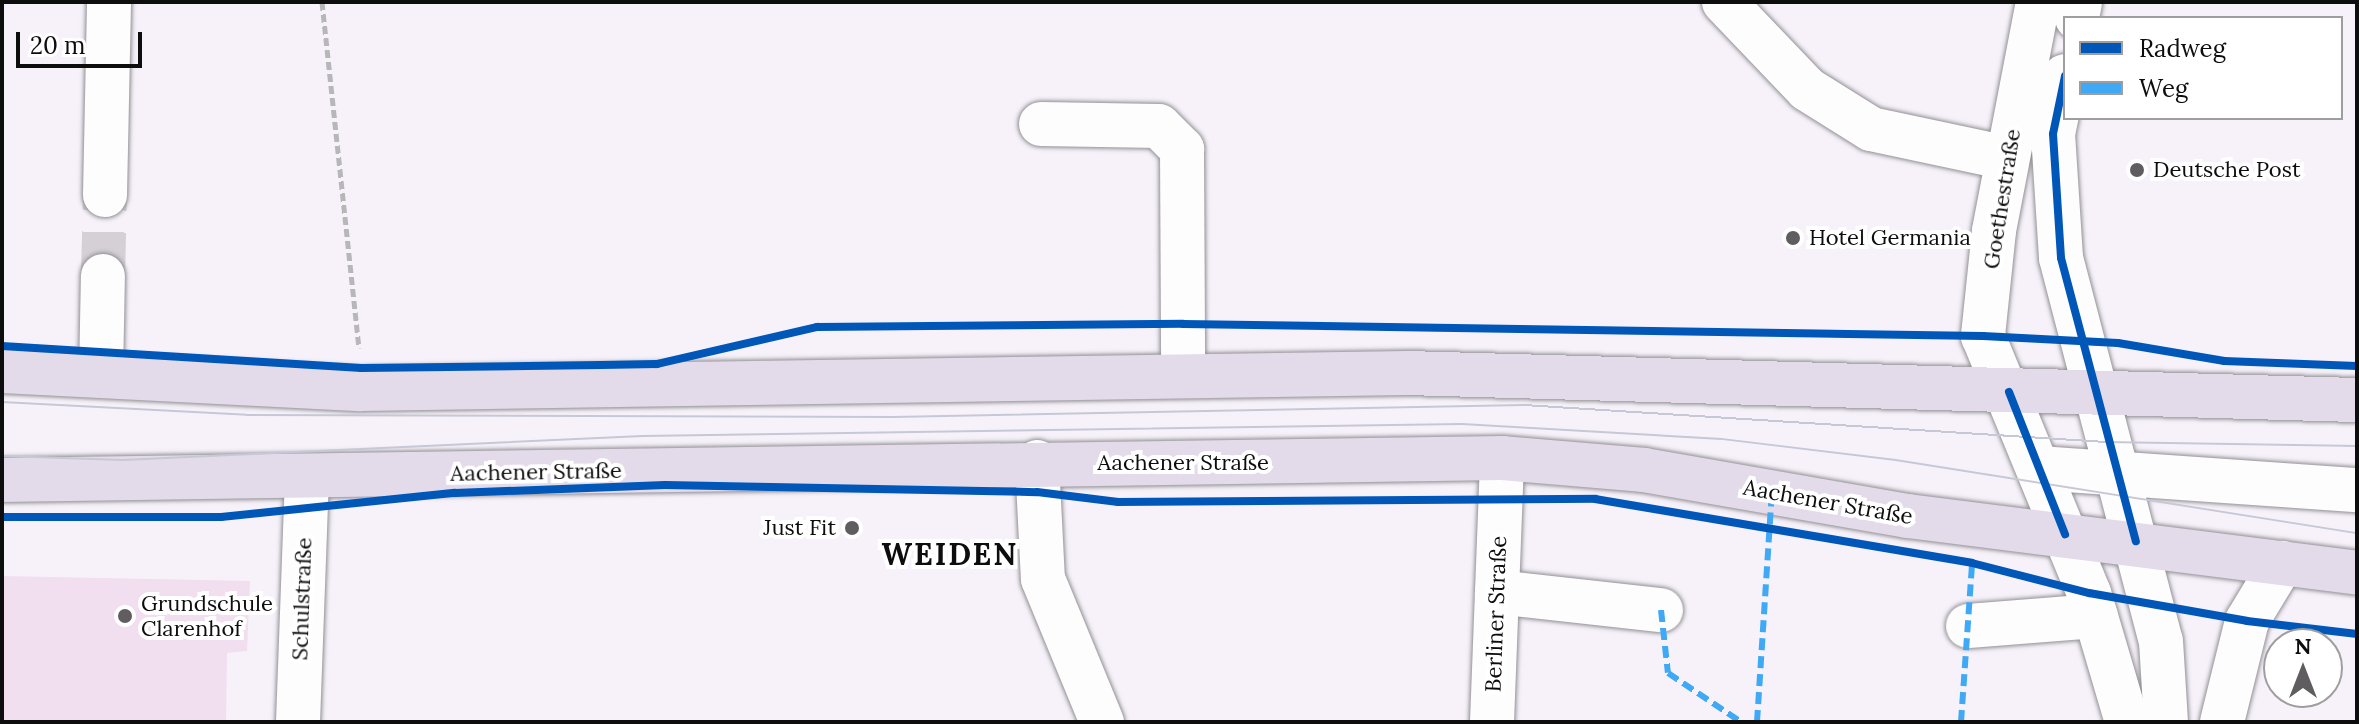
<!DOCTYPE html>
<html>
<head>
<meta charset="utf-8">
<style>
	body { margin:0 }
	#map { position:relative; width:2359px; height:724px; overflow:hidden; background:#f7f2fa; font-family:Lora,serif }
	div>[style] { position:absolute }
	.pitch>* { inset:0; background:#f1deef }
	.minor-tunnel>* { height:44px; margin-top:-22px; transform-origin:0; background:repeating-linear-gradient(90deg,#d4d0d6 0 44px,transparent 0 66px) }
	.path>* { height:5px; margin-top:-2.5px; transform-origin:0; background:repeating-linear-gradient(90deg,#b7b6b8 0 8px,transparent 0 12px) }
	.roads { filter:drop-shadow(0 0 2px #929094) drop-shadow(0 0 2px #929094) }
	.minor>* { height:44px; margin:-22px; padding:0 22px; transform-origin:22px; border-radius:22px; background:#fefdfe }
	.major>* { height:44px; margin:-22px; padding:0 22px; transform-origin:22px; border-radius:22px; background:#e3daea }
	.tram>* { height:2px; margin:-1px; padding:0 1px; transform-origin:1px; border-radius:1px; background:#c7c8d5 }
	.quiet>* { height:6px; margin-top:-3px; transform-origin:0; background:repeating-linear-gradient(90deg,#3fa9f5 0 12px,transparent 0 18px) }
	.cycleway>* { height:8px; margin:-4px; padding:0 4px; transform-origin:4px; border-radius:4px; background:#0057b8 }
	.dots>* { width:22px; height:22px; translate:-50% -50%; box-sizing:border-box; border:4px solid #fff; border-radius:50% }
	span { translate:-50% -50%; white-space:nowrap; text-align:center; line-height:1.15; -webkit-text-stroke:8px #fff; paint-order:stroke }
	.poi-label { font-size:22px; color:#0d0d0d }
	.left { translate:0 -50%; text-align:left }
	.right { translate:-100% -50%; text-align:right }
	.street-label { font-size:22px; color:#0d0d0d }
	.district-label { font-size:30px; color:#0d0d0d; font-weight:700; letter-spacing:2px }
	.frame { position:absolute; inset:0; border:4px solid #0d0d0d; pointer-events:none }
	.legend { position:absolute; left:2063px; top:16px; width:280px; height:104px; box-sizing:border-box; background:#fff; border:2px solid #9e9e9e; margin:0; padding:10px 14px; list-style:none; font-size:24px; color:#0d0d0d }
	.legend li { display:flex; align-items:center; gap:16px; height:40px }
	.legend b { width:40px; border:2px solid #9e9e9e }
	.north { position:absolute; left:2263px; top:628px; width:80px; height:80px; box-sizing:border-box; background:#fff; border:2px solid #9e9e9e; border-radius:50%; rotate:0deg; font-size:22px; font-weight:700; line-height:32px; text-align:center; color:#0d0d0d }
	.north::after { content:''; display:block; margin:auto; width:28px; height:36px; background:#5f5d60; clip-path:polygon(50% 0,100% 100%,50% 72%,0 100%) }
	.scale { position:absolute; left:16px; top:32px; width:126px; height:36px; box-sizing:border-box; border:4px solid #0d0d0d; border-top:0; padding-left:10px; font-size:24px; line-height:28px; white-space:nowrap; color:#0d0d0d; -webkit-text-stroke:6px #fff; paint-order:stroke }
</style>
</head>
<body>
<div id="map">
	<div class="pitch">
		<i style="clip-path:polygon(2px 576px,250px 581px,247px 651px,227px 653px,226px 722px,2px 722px)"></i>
	</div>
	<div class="minor-tunnel">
		<i style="left:103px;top:276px;width:81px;rotate:-88.6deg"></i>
	</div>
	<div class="path">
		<i style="left:322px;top:2px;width:348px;rotate:83.9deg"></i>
	</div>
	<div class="roads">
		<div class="minor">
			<i style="left:1724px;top:2px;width:120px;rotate:46.3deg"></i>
			<i style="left:1807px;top:89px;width:75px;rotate:32deg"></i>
			<i style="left:1871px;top:129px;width:139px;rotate:12deg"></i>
			<i style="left:2038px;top:2px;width:233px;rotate:100.9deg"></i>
			<i style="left:1994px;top:231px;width:106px;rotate:96deg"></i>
			<i style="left:1983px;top:336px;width:278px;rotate:67.6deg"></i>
			<i style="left:2089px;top:593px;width:134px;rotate:73.6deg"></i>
			<i style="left:2077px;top:18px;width:16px;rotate:-79deg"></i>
			<i style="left:2065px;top:76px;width:59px;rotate:101.7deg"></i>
			<i style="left:2053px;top:134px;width:124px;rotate:86.3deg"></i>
			<i style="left:2061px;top:258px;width:396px;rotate:75.4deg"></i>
			<i style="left:2161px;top:641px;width:81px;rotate:86.5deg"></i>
			<i style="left:1041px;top:124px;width:118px;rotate:1deg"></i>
			<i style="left:1159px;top:126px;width:33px;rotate:45deg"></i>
			<i style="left:1182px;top:149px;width:223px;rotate:89.7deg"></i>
			<i style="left:105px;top:195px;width:193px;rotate:-88.8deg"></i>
			<i style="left:101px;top:376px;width:100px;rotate:-88.9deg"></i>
			<i style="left:1037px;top:462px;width:117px;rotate:87.1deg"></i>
			<i style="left:1043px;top:579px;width:155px;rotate:67.6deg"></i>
			<i style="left:2039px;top:468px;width:319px;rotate:4deg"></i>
			<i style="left:1497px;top:592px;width:165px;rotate:6.3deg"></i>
			<i style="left:1968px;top:626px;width:128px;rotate:-4.5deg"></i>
			<i style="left:298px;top:722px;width:245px;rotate:-87.9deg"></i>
			<i style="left:1492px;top:722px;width:264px;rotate:-87.8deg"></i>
			<i style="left:2222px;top:722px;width:104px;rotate:-76.1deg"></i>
			<i style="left:2247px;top:621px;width:68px;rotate:-58.9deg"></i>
		</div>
		<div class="major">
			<i style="left:2px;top:371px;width:359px;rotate:2.9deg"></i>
			<i style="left:361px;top:389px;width:1046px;rotate:-0.88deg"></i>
			<i style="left:1407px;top:373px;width:950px;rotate:1.63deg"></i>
			<i style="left:2px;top:480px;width:1500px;rotate:-0.84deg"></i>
			<i style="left:1502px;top:458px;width:143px;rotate:4.8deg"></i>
			<i style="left:1644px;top:470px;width:268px;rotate:9.9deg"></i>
			<i style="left:1908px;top:516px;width:453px;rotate:7.2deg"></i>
		</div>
	</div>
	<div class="tram">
		<i style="left:2px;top:402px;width:245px;rotate:3deg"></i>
		<i style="left:247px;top:415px;width:646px;rotate:0.18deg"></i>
		<i style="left:893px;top:417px;width:631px;rotate:-1.09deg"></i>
		<i style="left:1524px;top:405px;width:583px;rotate:3.64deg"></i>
		<i style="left:2106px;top:442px;width:251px;rotate:0.9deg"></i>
		<i style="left:2px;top:456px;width:121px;rotate:1.9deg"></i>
		<i style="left:123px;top:460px;width:520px;rotate:-2.65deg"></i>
		<i style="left:642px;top:436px;width:820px;rotate:-0.84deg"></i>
		<i style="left:1462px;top:424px;width:260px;rotate:3.3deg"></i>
		<i style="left:1722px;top:439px;width:174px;rotate:6.9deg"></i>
		<i style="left:1895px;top:460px;width:468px;rotate:9deg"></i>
	</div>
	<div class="quiet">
		<i style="left:1661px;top:610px;width:63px;rotate:83.7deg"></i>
		<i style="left:1668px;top:673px;width:88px;rotate:33.9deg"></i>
		<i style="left:1757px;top:722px;width:230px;rotate:-86.3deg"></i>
		<i style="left:1961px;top:722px;width:159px;rotate:-86deg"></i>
	</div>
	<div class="cycleway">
		<i style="left:2065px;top:76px;width:59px;rotate:101.7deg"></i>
		<i style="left:2053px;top:134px;width:124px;rotate:86.3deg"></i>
		<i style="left:2061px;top:258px;width:293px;rotate:75.2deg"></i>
		<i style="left:2px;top:346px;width:360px;rotate:3.5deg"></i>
		<i style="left:361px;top:368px;width:240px;rotate:-0.7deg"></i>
		<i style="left:601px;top:365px;width:56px;rotate:-1deg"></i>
		<i style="left:657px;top:364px;width:164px;rotate:-13deg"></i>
		<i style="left:817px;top:327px;width:366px;rotate:-0.5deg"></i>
		<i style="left:1183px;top:324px;width:800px;rotate:0.86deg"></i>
		<i style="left:1983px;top:336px;width:135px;rotate:3deg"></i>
		<i style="left:2118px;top:343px;width:108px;rotate:9.6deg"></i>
		<i style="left:2224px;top:361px;width:133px;rotate:2.2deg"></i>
		<i style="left:2009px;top:392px;width:153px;rotate:68.5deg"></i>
		<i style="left:2px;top:517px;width:219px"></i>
		<i style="left:221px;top:517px;width:235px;rotate:-5.9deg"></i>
		<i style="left:455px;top:493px;width:210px;rotate:-2.2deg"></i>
		<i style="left:665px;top:485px;width:372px;rotate:1.1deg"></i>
		<i style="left:1037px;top:492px;width:82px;rotate:7deg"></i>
		<i style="left:1118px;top:502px;width:477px;rotate:-0.4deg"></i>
		<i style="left:1595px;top:499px;width:382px;rotate:9.6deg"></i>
		<i style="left:1972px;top:563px;width:121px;rotate:14.4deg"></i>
		<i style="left:2089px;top:593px;width:160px;rotate:10deg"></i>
		<i style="left:2247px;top:621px;width:111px;rotate:6.7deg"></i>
	</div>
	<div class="dots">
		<i style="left:2137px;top:170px;background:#5f5d60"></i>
		<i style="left:1793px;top:238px;background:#5f5d60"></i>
		<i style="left:852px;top:528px;background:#5f5d60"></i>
		<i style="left:125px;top:616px;background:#5f5d60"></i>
	</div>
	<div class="poi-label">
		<span class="left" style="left:2153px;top:170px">Deutsche Post</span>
		<span class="left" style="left:1809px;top:238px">Hotel Germania</span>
		<span class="right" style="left:836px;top:528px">Just Fit</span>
		<span class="left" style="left:141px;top:616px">Grundschule<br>Clarenhof</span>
	</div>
	<div class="street-label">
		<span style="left:2002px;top:199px;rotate:-81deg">Goethestraße</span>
		<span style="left:1183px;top:463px">Aachener Straße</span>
		<span style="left:536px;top:472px;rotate:-1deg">Aachener Straße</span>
		<span style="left:1828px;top:502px;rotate:10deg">Aachener Straße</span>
		<span style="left:302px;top:599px;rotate:-88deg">Schulstraße</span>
		<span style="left:1496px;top:614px;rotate:-88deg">Berliner Straße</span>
	</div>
	<div class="district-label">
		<span style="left:950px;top:554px">WEIDEN</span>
	</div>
	<div class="frame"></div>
	<ul class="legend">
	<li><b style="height:10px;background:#0057b8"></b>Radweg</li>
	<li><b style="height:10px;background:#3fa9f5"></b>Weg</li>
	</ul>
	<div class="north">N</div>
	<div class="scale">20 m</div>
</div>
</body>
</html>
